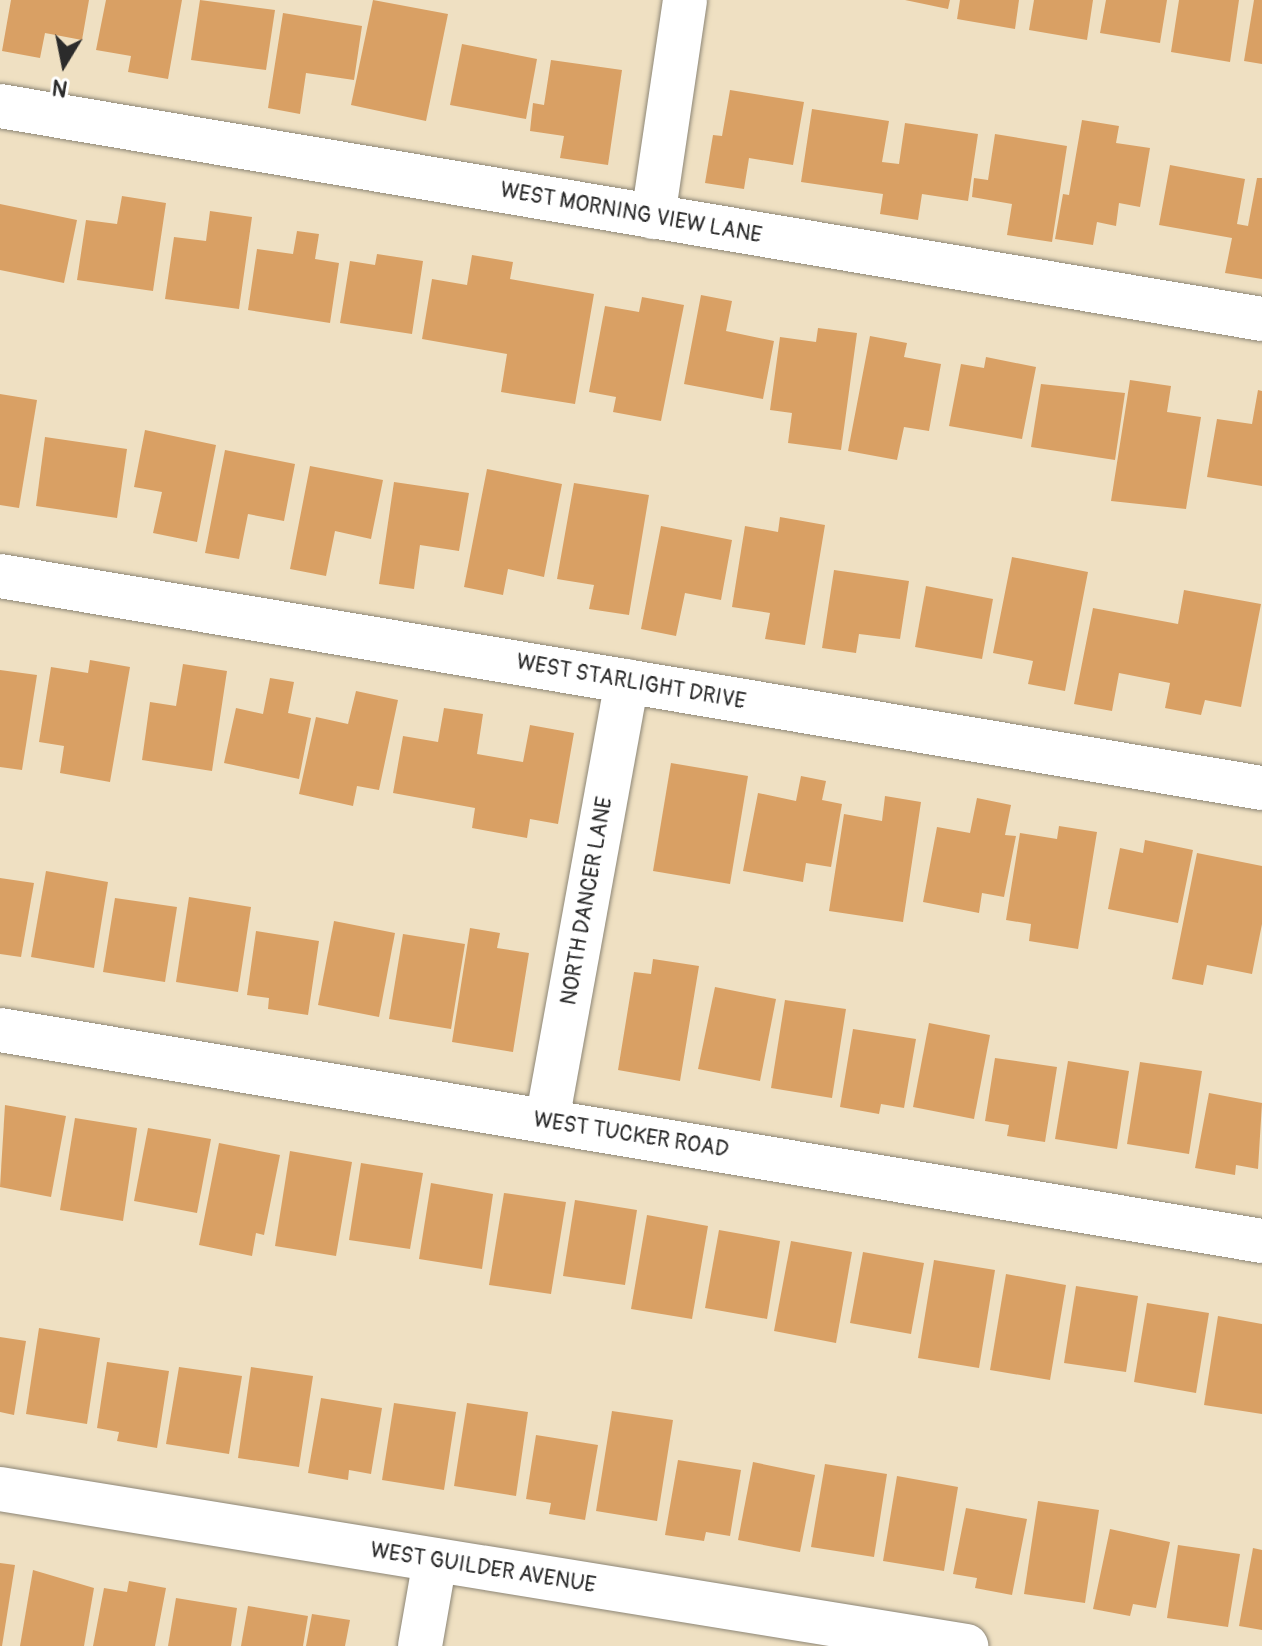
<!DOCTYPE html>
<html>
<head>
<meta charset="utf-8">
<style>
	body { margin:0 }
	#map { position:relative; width:1262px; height:1646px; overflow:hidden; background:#efe0c2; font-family:Pangolin,sans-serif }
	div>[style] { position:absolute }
	.building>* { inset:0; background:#d9a064 }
	.roads { filter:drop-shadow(0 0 2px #8d8676) drop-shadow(0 0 2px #8d8676) }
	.minor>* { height:44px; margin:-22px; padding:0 22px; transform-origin:22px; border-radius:22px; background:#fff }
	span { translate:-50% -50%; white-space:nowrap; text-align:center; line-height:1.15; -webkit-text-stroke:7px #fff; paint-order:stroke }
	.street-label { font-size:22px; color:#2b2b2b }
	.north { position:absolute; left:24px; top:24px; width:80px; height:80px; -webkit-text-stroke:6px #fff; paint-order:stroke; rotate:190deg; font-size:22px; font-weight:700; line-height:32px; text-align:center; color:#2b2b2b }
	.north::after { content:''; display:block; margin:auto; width:28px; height:36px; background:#2b2b2b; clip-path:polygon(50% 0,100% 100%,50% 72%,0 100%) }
</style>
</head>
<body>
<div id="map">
	<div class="building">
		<i style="clip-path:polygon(11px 0,89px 0,82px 40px,45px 33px,40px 58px,2px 51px)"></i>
		<i style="clip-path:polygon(106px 0,182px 0,168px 79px,128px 72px,131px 56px,96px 50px)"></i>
		<i style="clip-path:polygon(200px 0,275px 10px,266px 70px,191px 60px)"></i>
		<i style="clip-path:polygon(373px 0,448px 14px,426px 121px,351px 105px)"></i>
		<i style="clip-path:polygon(905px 0,950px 0,948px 9px)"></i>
		<i style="clip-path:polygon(960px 0,1019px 0,1015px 29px,957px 19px)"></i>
		<i style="clip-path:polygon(1034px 0,1093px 0,1087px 40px,1029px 30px)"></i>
		<i style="clip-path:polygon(1106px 0,1167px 0,1160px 43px,1100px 33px)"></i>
		<i style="clip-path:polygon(1179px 0,1239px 0,1230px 62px,1171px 52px)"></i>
		<i style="clip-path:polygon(1254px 0,1262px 0,1262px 64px,1244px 61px)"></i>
		<i style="clip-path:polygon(283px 13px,362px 26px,354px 80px,306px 73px,300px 114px,268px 108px)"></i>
		<i style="clip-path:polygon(462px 44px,537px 59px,526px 119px,450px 105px)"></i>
		<i style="clip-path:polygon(551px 60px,622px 70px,608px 165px,560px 158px,564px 136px,530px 131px,533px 103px,544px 105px)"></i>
		<i style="clip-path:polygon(730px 90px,804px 102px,793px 165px,749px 158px,744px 189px,705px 183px,713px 135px,722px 136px)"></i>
		<i style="clip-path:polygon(812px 109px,889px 121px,882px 162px,899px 164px,905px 123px,978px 134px,968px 201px,922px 194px,918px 220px,880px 214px,883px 194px,801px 182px)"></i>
		<i style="clip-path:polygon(1082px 120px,1119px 126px,1116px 143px,1150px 148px,1140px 207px,1119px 203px,1116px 226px,1097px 222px,1093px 245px,1055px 239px,1063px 194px,1069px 195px)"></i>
		<i style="clip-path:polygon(995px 134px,1067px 146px,1052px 242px,1007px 235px,1012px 204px,972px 197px,974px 178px,988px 180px)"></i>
		<i style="clip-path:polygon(1170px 165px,1245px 179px,1237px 224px,1248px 226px,1257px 178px,1262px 178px,1262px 279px,1225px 273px,1232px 238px,1159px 225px)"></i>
		<i style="clip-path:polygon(122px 196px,166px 203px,153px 291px,77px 280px,86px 220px,117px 224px)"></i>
		<i style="clip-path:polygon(0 204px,77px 220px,64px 283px,0 270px)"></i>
		<i style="clip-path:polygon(210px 211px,252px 217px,239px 309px,165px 299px,174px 237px,206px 241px)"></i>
		<i style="clip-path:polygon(297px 231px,319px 234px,315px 259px,339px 263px,330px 323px,248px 310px,257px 249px,293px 254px)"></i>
		<i style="clip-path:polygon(377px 254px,423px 261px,412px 334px,340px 323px,350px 261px,375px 265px)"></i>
		<i style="clip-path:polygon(472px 255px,513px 262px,510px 279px,594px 294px,575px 404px,501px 392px,507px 354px,422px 339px,432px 279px,467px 285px)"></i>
		<i style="clip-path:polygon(701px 295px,732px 301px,726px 331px,774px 341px,763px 399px,684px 384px)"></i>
		<i style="clip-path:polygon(642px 297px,684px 305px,661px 421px,613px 412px,616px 397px,589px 392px,605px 306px,639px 312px)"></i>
		<i style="clip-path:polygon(818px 328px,857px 333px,841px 450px,788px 443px,792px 413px,770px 410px,780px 337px,816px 342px)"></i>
		<i style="clip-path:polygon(870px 336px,907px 343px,904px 357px,941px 364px,929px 431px,904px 427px,897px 460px,848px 451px)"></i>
		<i style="clip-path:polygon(986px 357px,1036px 367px,1022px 439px,949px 426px,961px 364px,984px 368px)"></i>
		<i style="clip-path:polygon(1130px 380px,1171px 386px,1167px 412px,1201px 417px,1186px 509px,1111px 501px)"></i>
		<i style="clip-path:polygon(1041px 384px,1125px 393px,1115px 460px,1031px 447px)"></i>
		<i style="clip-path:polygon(1258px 390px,1262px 391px,1262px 486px,1207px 477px,1217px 419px,1252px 424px)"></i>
		<i style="clip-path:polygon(0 394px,37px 400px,19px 508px,0 505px)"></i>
		<i style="clip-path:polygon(145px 430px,216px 445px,197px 542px,153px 533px,162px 492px,134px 487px)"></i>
		<i style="clip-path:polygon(45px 437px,127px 449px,117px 518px,36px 506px)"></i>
		<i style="clip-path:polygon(225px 450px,295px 464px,284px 521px,248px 514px,239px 559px,205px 553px)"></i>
		<i style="clip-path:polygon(310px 466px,383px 480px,371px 539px,335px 531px,326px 576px,290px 569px)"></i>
		<i style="clip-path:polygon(487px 469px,562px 484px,544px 577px,508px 569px,503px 595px,464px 587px)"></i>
		<i style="clip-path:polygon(394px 482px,469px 493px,459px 551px,420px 545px,414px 589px,379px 584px)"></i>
		<i style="clip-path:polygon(574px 483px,649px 495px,629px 615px,589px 609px,594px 585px,557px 579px)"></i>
		<i style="clip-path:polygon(780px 517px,825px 525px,805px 645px,765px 639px,770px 613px,732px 607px,745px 526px,778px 532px)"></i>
		<i style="clip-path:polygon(661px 526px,732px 540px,721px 600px,685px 593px,676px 636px,641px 629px)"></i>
		<i style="clip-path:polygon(1012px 557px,1088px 572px,1065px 691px,1028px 684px,1033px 661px,993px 653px)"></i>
		<i style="clip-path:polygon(834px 570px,909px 581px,900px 639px,859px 634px,856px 653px,822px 648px)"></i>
		<i style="clip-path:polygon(926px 586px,993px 599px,982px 659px,915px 647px)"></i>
		<i style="clip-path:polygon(1184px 590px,1261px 604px,1241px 707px,1205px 700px,1201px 715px,1165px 708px,1170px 683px,1119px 673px,1112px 711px,1074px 704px,1093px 608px,1178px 624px)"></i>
		<i style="clip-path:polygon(90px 660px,130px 667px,110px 782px,60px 773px,64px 746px,39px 742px,51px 667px,88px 673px)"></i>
		<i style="clip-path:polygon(183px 664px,227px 671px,212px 771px,142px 760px,150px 702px,176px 706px)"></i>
		<i style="clip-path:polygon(0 670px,37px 675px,22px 770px,0 767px)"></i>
		<i style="clip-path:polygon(270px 678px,294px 682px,288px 713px,311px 718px,299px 779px,224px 763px,236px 708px,263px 714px)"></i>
		<i style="clip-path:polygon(356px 691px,398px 700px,379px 790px,357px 786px,353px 806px,299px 794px,316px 717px,348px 724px)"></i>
		<i style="clip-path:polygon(444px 708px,483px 714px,477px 754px,523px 762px,530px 725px,574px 733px,558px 824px,530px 819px,527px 838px,472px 828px,475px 808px,393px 793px,403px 736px,438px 742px)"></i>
		<i style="clip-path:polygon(671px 763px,748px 776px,730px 884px,653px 871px)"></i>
		<i style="clip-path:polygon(801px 776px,826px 781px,822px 800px,842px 804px,831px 867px,806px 863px,803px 882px,743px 871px,758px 793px,796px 801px)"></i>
		<i style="clip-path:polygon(885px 796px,921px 802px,903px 922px,829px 911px,844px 814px,882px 821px)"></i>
		<i style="clip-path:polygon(977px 798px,1011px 805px,1005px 835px,1016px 836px,1004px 897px,982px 893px,979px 913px,923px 902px,937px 827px,970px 833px)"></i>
		<i style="clip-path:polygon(1059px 826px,1097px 832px,1078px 949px,1029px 941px,1031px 924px,1006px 920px,1020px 833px,1057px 839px)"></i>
		<i style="clip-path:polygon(1145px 840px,1193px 850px,1178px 923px,1108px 909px,1120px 848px,1143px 853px)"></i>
		<i style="clip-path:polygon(1197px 853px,1262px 866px,1262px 924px,1252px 974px,1207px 965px,1203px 985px,1172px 979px)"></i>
		<i style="clip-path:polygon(46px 871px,108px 882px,94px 968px,31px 957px)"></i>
		<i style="clip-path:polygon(0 878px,34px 883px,21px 957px,0 954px)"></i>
		<i style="clip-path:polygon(189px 897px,251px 907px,238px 992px,176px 982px)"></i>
		<i style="clip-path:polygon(115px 898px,177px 907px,165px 982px,103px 972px)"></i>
		<i style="clip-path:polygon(334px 921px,395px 933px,379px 1017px,318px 1005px)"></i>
		<i style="clip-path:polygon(470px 928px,500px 933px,497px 948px,529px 953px,513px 1052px,452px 1042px)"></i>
		<i style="clip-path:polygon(256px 931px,319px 941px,308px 1015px,268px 1009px,269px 998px,247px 995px)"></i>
		<i style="clip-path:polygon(403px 934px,465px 944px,451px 1029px,389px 1019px)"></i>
		<i style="clip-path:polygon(653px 959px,699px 966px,680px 1081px,618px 1070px,634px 972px,651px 974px)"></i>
		<i style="clip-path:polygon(715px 987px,776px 999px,760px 1081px,698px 1069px)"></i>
		<i style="clip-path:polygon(785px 1000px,846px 1009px,832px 1098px,771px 1088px)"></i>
		<i style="clip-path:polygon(929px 1023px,990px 1035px,974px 1119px,913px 1107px)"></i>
		<i style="clip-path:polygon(853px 1029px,916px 1039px,904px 1108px,881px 1104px,879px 1114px,840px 1107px)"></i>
		<i style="clip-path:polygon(995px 1058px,1057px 1067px,1045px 1142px,1007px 1136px,1009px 1125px,985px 1121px)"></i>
		<i style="clip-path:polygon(1068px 1061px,1129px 1071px,1117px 1149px,1055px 1139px)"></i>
		<i style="clip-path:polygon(1140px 1062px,1202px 1071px,1189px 1154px,1127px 1144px)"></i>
		<i style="clip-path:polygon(1209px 1093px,1262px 1103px,1258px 1169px,1236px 1165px,1235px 1175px,1195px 1168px)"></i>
		<i style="clip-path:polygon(5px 1105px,66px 1116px,51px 1197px,0 1187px)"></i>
		<i style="clip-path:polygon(75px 1118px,137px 1128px,123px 1221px,60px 1210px)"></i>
		<i style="clip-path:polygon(148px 1128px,211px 1139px,197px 1213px,134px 1201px)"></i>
		<i style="clip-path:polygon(219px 1143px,280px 1155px,264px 1235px,256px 1233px,252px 1256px,199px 1245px)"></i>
		<i style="clip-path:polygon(290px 1151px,352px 1162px,336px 1256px,275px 1246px)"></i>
		<i style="clip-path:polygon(361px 1163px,423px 1173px,410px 1249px,349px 1240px)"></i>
		<i style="clip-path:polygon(431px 1183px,493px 1194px,482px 1269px,419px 1259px)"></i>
		<i style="clip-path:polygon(504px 1193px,566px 1202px,551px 1294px,489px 1285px)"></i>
		<i style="clip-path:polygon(575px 1200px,637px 1210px,625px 1285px,563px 1276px)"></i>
		<i style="clip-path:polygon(647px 1215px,708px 1226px,692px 1319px,631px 1309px)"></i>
		<i style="clip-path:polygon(719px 1230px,780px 1241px,767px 1319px,705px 1308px)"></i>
		<i style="clip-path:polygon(791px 1241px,852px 1252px,836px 1343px,774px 1331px)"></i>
		<i style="clip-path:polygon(863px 1252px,924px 1263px,911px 1334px,850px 1323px)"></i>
		<i style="clip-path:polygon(934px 1260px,995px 1270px,979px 1368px,918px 1358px)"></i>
		<i style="clip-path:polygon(1006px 1274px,1066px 1285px,1050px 1380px,990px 1370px)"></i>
		<i style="clip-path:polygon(1076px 1286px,1138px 1296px,1126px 1372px,1064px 1363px)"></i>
		<i style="clip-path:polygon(1147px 1303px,1209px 1313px,1196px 1393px,1134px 1382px)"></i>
		<i style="clip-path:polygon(1218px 1316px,1262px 1324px,1262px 1414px,1204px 1405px)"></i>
		<i style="clip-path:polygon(39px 1328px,100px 1338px,87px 1424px,26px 1414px)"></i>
		<i style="clip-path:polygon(0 1337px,26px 1341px,14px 1415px,0 1412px)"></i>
		<i style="clip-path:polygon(107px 1362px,169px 1371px,157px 1448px,117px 1441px,119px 1432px,97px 1428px)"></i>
		<i style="clip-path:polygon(179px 1367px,242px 1376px,229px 1454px,166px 1444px)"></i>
		<i style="clip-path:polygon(251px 1367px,313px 1376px,299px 1467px,238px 1458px)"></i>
		<i style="clip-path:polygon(321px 1398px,382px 1408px,371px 1474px,349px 1470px,348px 1480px,308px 1473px)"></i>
		<i style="clip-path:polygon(394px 1403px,456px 1412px,444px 1490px,382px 1480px)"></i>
		<i style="clip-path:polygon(467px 1403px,528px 1412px,516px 1496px,454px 1486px)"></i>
		<i style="clip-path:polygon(612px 1411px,673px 1420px,657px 1521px,596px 1511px)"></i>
		<i style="clip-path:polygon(536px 1435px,598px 1445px,585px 1520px,549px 1514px,551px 1503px,526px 1499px)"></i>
		<i style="clip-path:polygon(678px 1460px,741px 1470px,730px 1536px,706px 1532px,704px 1541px,665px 1535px)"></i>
		<i style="clip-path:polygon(753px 1462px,815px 1475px,800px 1552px,738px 1540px)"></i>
		<i style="clip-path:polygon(825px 1464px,887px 1474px,874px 1557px,811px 1547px)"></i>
		<i style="clip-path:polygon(897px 1476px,958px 1487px,944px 1571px,883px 1561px)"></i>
		<i style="clip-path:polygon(1038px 1501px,1099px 1510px,1085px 1603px,1024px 1594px)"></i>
		<i style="clip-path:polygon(966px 1508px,1027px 1519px,1012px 1595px,975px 1588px,977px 1578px,953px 1574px)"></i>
		<i style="clip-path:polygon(1110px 1529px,1170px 1542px,1156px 1608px,1133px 1604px,1130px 1616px,1093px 1609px)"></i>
		<i style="clip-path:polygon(1178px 1545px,1240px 1554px,1228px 1627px,1167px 1618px)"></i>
		<i style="clip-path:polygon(1253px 1548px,1262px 1550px,1262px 1630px,1239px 1626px)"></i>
		<i style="clip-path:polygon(0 1563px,15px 1565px,2px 1646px,0 1646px)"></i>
		<i style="clip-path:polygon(33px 1570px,94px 1588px,84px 1646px,20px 1646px)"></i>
		<i style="clip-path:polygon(129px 1581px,166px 1588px,155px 1646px,93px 1646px,104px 1588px,127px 1592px)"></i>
		<i style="clip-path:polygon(176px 1598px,237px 1608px,231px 1646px,168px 1646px)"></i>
		<i style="clip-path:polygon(248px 1606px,308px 1616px,303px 1646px,241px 1646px)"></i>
		<i style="clip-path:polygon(312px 1614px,350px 1620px,345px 1646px,306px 1646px)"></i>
	</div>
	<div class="roads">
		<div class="minor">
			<i style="left:0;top:106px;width:1280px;rotate:9.58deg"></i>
			<i style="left:653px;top:217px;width:219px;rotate:-81.6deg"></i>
			<i style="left:0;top:576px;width:1280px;rotate:9.54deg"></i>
			<i style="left:0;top:1030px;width:1280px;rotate:9.49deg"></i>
			<i style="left:547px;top:1121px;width:447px;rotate:-79.7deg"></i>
			<i style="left:0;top:1489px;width:979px;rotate:9.23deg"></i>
			<i style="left:420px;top:1646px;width:87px;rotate:-80.1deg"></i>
		</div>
	</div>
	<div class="street-label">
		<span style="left:631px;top:213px;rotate:10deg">WEST MORNING VIEW LANE</span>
		<span style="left:631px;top:682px;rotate:10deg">WEST STARLIGHT DRIVE</span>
		<span style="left:587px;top:901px;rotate:-80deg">NORTH DANCER LANE</span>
		<span style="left:631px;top:1135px;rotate:9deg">WEST TUCKER ROAD</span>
		<span style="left:483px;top:1568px;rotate:9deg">WEST GUILDER AVENUE</span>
	</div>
	<div class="north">N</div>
</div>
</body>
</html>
